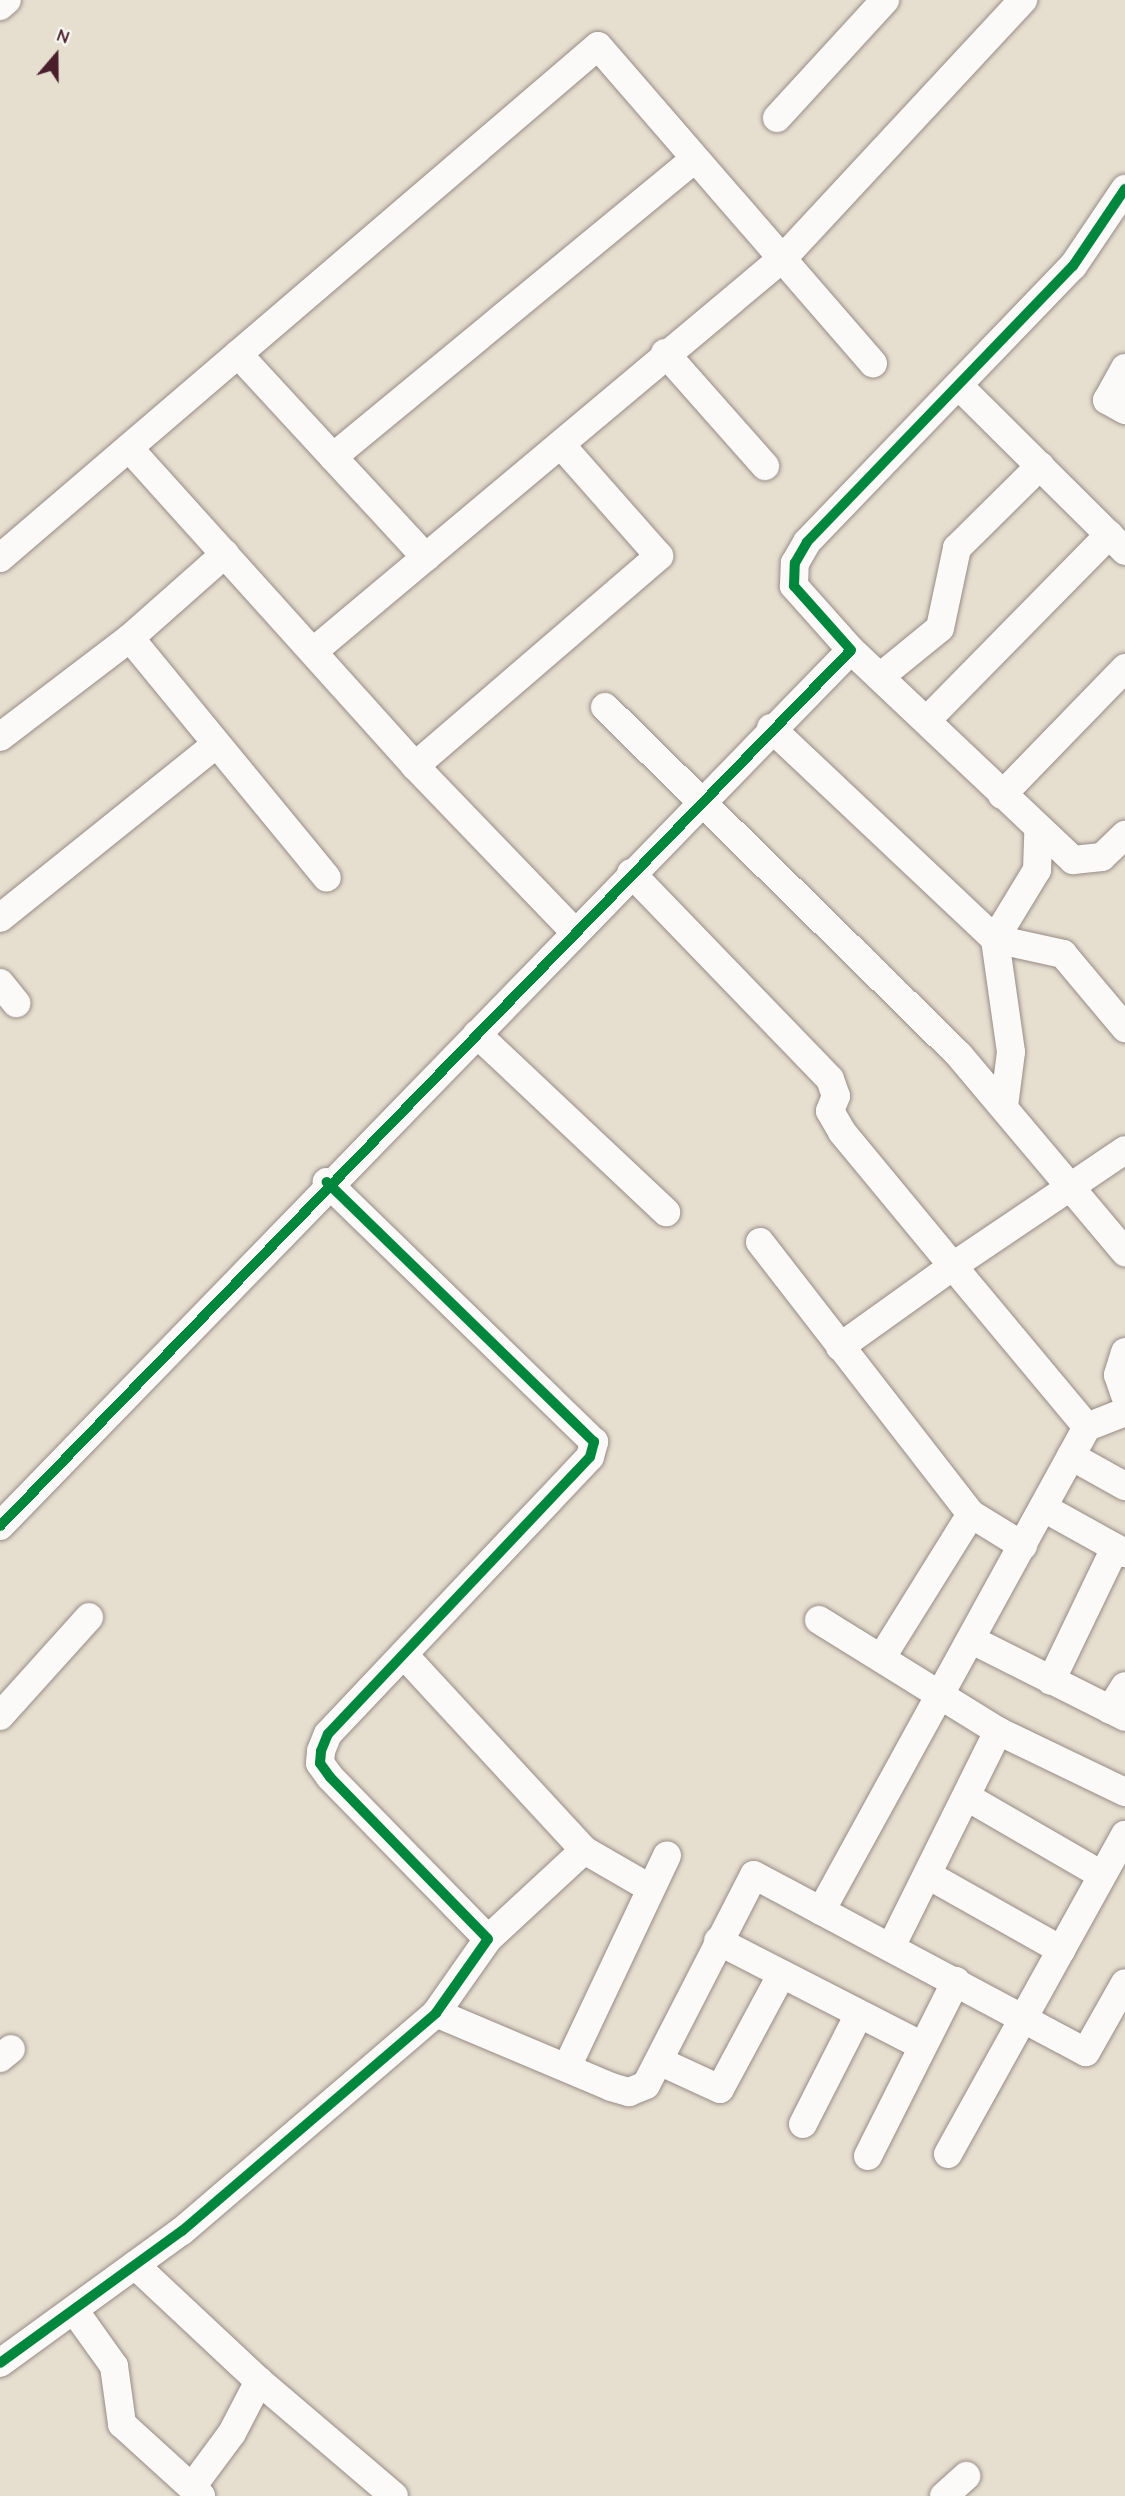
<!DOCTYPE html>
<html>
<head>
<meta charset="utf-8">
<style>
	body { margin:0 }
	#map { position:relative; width:1125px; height:2496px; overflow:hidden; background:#e6decf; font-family:"Comic Neue",sans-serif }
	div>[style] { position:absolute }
	.roads { filter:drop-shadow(0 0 2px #978c86) drop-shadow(0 0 2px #978c86) }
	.minor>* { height:28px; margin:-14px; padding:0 14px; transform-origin:14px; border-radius:14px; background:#fbfaf8 }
	.cycleway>* { height:10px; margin:-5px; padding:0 5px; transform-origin:5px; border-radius:5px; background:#00873e }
	span { translate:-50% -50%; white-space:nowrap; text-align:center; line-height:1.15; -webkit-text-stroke:7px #f6f6f2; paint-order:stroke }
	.north { position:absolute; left:21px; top:21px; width:70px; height:70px; -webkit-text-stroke:5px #f6f6f2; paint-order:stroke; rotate:20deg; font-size:19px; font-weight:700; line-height:28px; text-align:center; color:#4a1f2b }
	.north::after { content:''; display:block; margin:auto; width:24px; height:32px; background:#4a1f2b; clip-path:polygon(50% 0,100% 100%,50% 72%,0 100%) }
</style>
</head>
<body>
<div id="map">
	<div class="roads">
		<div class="minor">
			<i style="left:0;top:6px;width:9px;rotate:-41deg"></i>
			<i style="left:777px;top:118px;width:160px;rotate:-47.5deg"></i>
			<i style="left:665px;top:353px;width:151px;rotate:48.5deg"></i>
			<i style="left:238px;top:354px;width:277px;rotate:47.3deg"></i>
			<i style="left:1125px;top:368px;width:37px;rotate:119deg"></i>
			<i style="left:1107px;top:400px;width:21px;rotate:29deg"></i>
			<i style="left:959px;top:386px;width:234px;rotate:44.8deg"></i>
			<i style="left:129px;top:448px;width:428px;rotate:48deg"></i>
			<i style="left:415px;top:766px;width:229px;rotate:46.1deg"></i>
			<i style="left:333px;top:457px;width:469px;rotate:-39.5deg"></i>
			<i style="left:0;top:558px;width:787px;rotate:-40.57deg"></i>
			<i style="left:598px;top:46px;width:420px;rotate:49.1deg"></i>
			<i style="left:130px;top:638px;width:310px;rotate:50.6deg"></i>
			<i style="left:315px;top:650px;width:613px;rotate:-39.97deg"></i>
			<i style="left:785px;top:256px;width:350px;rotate:-47.1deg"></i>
			<i style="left:851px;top:650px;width:306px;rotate:43.4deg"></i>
			<i style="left:1073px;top:860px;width:29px;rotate:-6deg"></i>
			<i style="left:1102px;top:857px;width:32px;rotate:-44deg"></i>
			<i style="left:880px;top:677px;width:77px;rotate:-39.2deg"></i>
			<i style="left:940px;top:628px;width:82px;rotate:-78deg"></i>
			<i style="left:957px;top:548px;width:117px;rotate:-44.7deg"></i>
			<i style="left:605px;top:707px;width:496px;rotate:44.5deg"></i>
			<i style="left:959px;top:1055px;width:258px;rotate:49.9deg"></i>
			<i style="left:927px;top:720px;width:260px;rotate:-45.5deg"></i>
			<i style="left:771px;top:728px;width:308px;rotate:43.3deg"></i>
			<i style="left:995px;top:939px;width:70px;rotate:12.4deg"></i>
			<i style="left:1063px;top:954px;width:97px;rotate:50deg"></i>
			<i style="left:0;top:737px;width:163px;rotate:-37.3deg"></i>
			<i style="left:130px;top:638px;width:127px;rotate:-41.5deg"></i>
			<i style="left:415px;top:766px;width:322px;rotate:-40.7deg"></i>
			<i style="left:659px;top:556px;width:147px;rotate:-131.4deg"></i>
			<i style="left:1002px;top:795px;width:177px;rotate:-45.9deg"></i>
			<i style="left:631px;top:873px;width:286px;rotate:46deg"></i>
			<i style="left:830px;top:1079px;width:18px;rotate:71deg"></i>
			<i style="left:836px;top:1096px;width:16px;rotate:112deg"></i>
			<i style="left:830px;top:1111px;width:24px;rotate:60deg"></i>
			<i style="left:842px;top:1132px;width:174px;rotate:50.4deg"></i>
			<i style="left:953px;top:1266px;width:139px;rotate:144.4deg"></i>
			<i style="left:0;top:918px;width:276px;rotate:-38.8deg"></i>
			<i style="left:0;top:983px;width:26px;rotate:51deg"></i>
			<i style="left:477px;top:1034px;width:260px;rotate:43.3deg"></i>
			<i style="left:1004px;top:1106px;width:54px;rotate:-82.6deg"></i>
			<i style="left:1011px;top:1052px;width:114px;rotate:-98.1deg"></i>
			<i style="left:995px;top:939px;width:81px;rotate:-58.7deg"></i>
			<i style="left:1037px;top:870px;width:38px;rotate:-88deg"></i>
			<i style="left:760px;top:1242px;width:344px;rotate:52.2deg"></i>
			<i style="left:971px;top:1514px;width:61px;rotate:31.6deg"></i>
			<i style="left:1125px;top:1352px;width:24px;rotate:107deg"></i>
			<i style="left:1118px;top:1375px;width:21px;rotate:71deg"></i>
			<i style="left:1087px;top:1427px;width:209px;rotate:-129.8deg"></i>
			<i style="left:953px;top:1266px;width:207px;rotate:-34deg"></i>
			<i style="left:1071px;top:1456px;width:62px;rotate:29.1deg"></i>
			<i style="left:1044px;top:1508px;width:93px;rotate:29.1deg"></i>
			<i style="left:0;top:1526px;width:1221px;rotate:-45.83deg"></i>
			<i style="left:851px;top:650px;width:86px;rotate:-131.7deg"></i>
			<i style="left:794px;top:586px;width:23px;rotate:-88deg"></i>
			<i style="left:795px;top:563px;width:24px;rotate:-60deg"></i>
			<i style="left:807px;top:542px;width:383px;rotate:-46.1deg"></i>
			<i style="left:1073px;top:266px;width:93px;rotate:-56deg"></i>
			<i style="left:819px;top:1620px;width:211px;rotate:31.8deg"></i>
			<i style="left:998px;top:1731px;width:141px;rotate:25.7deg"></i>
			<i style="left:972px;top:1640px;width:171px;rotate:26.7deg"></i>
			<i style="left:405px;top:1656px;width:264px;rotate:47.3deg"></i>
			<i style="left:584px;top:1850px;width:74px;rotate:30deg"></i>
			<i style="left:882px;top:1657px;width:168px;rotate:-58.1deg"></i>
			<i style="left:1051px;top:1681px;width:148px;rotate:-64.3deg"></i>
			<i style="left:1110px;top:1710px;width:28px;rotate:-58deg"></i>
			<i style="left:0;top:1716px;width:133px;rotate:-48deg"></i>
			<i style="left:967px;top:1797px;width:154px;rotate:30.1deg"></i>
			<i style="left:928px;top:1875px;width:153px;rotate:29.4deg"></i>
			<i style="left:821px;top:1911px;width:552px;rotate:-61.21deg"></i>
			<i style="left:1087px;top:1427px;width:41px;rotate:-21.5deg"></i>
			<i style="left:488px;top:1939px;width:131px;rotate:-42.8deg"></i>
			<i style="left:718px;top:1941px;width:229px;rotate:27.2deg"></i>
			<i style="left:891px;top:1947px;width:241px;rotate:-63.6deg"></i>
			<i style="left:436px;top:2013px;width:190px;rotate:22.9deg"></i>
			<i style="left:611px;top:2087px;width:19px;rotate:16deg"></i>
			<i style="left:629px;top:2092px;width:18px;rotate:-22deg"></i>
			<i style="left:646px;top:2085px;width:236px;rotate:-62.8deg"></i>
			<i style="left:754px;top:1875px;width:376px;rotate:28.1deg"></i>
			<i style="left:1086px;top:2052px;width:79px;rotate:-60.5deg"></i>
			<i style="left:0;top:2058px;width:14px;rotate:-39deg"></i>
			<i style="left:659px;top:2061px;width:67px;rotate:24.7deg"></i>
			<i style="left:720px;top:2089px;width:129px;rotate:-61.8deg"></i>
			<i style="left:567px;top:2067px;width:234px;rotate:-64.7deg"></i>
			<i style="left:803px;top:2124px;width:123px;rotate:-63deg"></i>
			<i style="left:948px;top:2154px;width:365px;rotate:-61deg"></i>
			<i style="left:868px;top:2156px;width:196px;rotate:-63.3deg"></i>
			<i style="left:135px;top:2265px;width:170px;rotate:43.1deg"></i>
			<i style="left:74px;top:2310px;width:69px;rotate:54.5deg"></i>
			<i style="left:114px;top:2366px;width:59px;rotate:82.1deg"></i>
			<i style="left:122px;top:2424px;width:107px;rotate:42.3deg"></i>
			<i style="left:0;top:2363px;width:225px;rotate:-36deg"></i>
			<i style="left:182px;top:2231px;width:335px;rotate:-40.6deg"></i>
			<i style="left:436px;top:2013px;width:90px;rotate:-54.9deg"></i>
			<i style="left:488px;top:1939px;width:226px;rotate:-134.3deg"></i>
			<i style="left:330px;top:1777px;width:17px;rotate:-126deg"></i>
			<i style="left:320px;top:1763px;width:12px;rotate:-85deg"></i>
			<i style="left:321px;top:1751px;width:18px;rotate:-68deg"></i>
			<i style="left:328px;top:1734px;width:381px;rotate:-46.6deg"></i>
			<i style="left:590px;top:1457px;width:16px;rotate:-75deg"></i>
			<i style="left:594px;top:1442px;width:373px;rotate:-135.8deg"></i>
			<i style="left:192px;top:2487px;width:67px;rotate:-53.5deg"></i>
			<i style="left:232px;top:2433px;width:59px;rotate:-62.6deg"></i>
			<i style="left:259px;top:2381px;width:177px;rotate:40.4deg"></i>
			<i style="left:944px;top:2496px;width:30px;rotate:-42deg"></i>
		</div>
	</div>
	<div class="cycleway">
		<i style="left:0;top:1526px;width:1221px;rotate:-45.83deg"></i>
		<i style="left:851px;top:650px;width:86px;rotate:-131.7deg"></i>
		<i style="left:794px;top:586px;width:23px;rotate:-88deg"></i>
		<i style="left:795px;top:563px;width:24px;rotate:-60deg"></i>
		<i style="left:807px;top:542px;width:383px;rotate:-46.1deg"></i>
		<i style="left:1073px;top:266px;width:93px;rotate:-56deg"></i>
		<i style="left:0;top:2363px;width:225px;rotate:-36deg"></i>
		<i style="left:182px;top:2231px;width:335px;rotate:-40.6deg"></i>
		<i style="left:436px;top:2013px;width:90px;rotate:-54.9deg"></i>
		<i style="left:488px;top:1939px;width:226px;rotate:-134.3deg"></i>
		<i style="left:330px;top:1777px;width:17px;rotate:-126deg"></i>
		<i style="left:320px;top:1763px;width:12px;rotate:-85deg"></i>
		<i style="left:321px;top:1751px;width:18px;rotate:-68deg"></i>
		<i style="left:328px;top:1734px;width:381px;rotate:-46.6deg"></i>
		<i style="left:590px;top:1457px;width:16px;rotate:-75deg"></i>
		<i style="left:594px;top:1442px;width:373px;rotate:-135.8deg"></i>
	</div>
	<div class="north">N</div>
</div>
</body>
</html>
